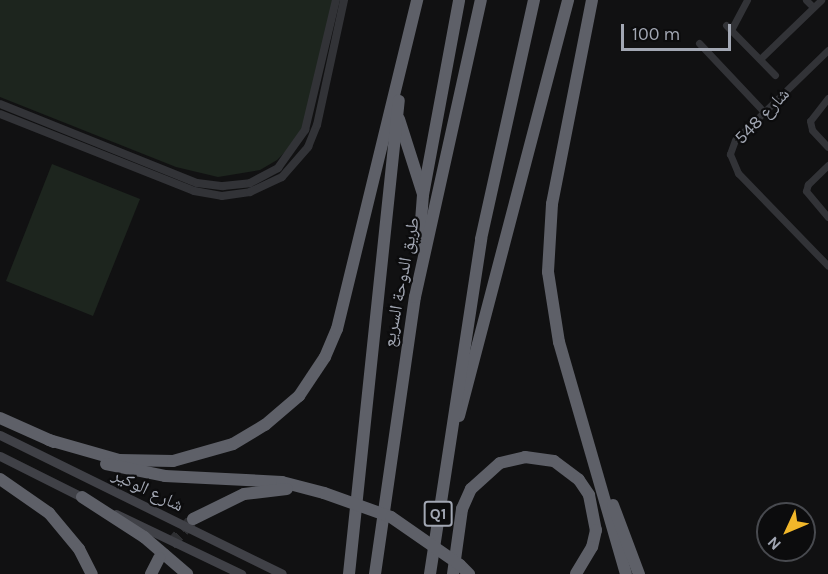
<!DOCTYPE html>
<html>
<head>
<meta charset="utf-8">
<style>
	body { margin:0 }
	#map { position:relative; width:828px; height:574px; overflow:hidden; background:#111112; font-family:Karla,"Noto Naskh Arabic",sans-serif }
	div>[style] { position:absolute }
	.green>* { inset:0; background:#1d251e }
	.motorway-tunnel>* { height:12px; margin-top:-6px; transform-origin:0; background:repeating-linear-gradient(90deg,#2e2f32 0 12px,transparent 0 18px) }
	.minor>* { height:7px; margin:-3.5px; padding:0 3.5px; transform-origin:3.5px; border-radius:3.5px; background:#323337 }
	.tertiary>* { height:8px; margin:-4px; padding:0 4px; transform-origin:4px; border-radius:4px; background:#323337 }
	.secondary>* { height:9px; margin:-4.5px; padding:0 4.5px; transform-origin:4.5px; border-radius:4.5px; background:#404147 }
	.motorway>* { height:12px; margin:-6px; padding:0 6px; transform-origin:6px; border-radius:6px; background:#5e6068 }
	.motorway-bridge>* { height:12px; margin:-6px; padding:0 6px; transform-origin:6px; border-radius:6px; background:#5e6068 }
	span { translate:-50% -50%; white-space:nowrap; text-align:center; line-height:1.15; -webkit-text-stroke:4.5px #0c0c0d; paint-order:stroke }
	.shield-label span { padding:2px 4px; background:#0c0c0d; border:2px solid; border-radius:4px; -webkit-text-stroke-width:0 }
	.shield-label { font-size:16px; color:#a2a7b3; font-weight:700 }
	.street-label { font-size:18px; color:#a2a7b3 }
	.north { position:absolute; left:756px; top:502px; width:60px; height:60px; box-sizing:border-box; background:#0c0c0d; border:2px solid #484a4f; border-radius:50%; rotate:226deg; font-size:16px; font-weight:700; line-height:24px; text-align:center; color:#a2a7b3 }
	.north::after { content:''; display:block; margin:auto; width:21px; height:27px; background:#f1b72a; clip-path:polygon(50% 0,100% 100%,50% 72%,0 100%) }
	.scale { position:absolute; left:621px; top:24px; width:110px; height:27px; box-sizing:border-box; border:3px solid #a2a7b3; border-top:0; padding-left:8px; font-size:18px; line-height:21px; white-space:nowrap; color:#a2a7b3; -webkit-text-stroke:4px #0c0c0d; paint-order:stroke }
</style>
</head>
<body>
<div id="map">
	<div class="green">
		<i style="clip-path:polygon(0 0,334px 0,304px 123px,294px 143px,277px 160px,260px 170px,218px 177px,176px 167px,0 97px)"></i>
		<i style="clip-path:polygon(52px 164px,140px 199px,93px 316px,6px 281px)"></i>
	</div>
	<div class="motorway-tunnel">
		<i style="left:159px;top:558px;width:50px;rotate:-49deg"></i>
	</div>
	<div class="minor">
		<i style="left:806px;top:0;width:10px;rotate:45deg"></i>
		<i style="left:726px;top:25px;width:70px;rotate:45.6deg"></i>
		<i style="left:731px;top:30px;width:34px;rotate:-62deg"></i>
		<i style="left:699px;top:43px;width:95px;rotate:46.7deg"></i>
		<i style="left:828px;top:50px;width:129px;rotate:135.9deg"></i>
		<i style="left:735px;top:140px;width:15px;rotate:110deg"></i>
		<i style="left:730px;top:154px;width:21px;rotate:67deg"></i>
		<i style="left:738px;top:173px;width:129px;rotate:45.9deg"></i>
		<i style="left:760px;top:59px;width:85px;rotate:-44deg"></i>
		<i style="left:828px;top:98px;width:29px;rotate:128deg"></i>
		<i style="left:810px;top:121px;width:9px;rotate:77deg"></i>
		<i style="left:812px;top:130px;width:23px;rotate:47deg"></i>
		<i style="left:828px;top:165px;width:28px;rotate:136deg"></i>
		<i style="left:808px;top:184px;width:7px;rotate:106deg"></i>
		<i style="left:806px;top:191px;width:34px;rotate:50deg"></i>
	</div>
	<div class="tertiary">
		<i style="left:0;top:104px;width:212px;rotate:21.9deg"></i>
		<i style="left:197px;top:183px;width:26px;rotate:7deg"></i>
		<i style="left:223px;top:186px;width:27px;rotate:-6deg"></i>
		<i style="left:250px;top:183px;width:32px;rotate:-28deg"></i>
		<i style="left:278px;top:168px;width:47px;rotate:-54.6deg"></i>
		<i style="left:305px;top:130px;width:134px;rotate:-76.6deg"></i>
		<i style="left:0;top:114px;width:209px;rotate:21.6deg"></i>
		<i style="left:194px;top:191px;width:28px;rotate:10deg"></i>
		<i style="left:222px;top:196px;width:28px;rotate:-8deg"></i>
		<i style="left:250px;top:192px;width:35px;rotate:-25deg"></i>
		<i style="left:282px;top:177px;width:40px;rotate:-49deg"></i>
		<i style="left:308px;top:147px;width:24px;rotate:-68deg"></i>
		<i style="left:317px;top:125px;width:128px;rotate:-77.8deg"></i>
	</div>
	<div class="secondary">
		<i style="left:0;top:435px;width:314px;rotate:26.2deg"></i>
		<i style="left:0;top:456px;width:98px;rotate:26.6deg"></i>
		<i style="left:116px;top:514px;width:139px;rotate:25.6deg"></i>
	</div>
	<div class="motorway">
		<i style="left:592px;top:0;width:208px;rotate:101.1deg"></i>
		<i style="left:552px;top:204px;width:68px;rotate:93.4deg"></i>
		<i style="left:548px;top:272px;width:71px;rotate:81.1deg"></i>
		<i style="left:559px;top:342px;width:241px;rotate:73.9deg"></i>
		<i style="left:399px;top:119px;width:79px;rotate:72.3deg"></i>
		<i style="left:419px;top:248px;width:53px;rotate:-85.7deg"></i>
		<i style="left:423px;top:195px;width:198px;rotate:-79.5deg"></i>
		<i style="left:459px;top:416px;width:430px;rotate:-75.3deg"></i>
		<i style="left:0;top:418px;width:59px;rotate:24deg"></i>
		<i style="left:49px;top:440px;width:73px;rotate:15.9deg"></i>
		<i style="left:119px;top:460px;width:54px;rotate:1.1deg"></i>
		<i style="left:173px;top:461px;width:62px;rotate:-15.8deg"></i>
		<i style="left:233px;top:444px;width:37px;rotate:-31deg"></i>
		<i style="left:265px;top:425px;width:45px;rotate:-40.5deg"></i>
		<i style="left:299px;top:396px;width:47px;rotate:-56.3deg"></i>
		<i style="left:325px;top:357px;width:30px;rotate:-67deg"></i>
		<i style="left:337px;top:329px;width:339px;rotate:-76.3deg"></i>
		<i style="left:106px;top:464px;width:60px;rotate:11.5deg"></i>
		<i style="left:165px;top:476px;width:117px;rotate:2.9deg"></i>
		<i style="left:282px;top:482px;width:43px;rotate:14.7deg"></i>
		<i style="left:0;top:479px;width:60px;rotate:34.8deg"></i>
		<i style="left:49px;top:513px;width:47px;rotate:50.2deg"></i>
		<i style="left:79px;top:549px;width:28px;rotate:63deg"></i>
		<i style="left:82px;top:497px;width:74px;rotate:32.8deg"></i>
		<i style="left:144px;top:537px;width:57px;rotate:40.7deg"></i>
		<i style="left:613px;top:505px;width:74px;rotate:69.4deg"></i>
		<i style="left:193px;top:519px;width:57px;rotate:-26.1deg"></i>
		<i style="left:244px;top:494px;width:43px;rotate:-6.6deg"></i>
		<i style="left:460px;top:565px;width:13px;rotate:45deg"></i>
		<i style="left:151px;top:574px;width:18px;rotate:-63deg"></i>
		<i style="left:349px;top:574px;width:476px;rotate:-84deg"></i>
		<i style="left:375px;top:574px;width:280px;rotate:-81.8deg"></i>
		<i style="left:415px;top:297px;width:304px;rotate:-77.5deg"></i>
		<i style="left:430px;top:574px;width:339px;rotate:-81.3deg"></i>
		<i style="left:481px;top:239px;width:245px;rotate:-77.5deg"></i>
		<i style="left:453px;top:574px;width:66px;rotate:-82.1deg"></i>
		<i style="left:462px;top:509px;width:22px;rotate:-66deg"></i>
		<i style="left:471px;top:489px;width:39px;rotate:-42deg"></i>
		<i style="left:500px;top:463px;width:26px;rotate:-13deg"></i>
		<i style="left:525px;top:457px;width:29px;rotate:8deg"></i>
		<i style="left:554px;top:461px;width:31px;rotate:37deg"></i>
		<i style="left:579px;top:480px;width:18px;rotate:56deg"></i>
		<i style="left:589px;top:495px;width:36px;rotate:79deg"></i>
		<i style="left:596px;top:530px;width:17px;rotate:103deg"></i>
		<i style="left:592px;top:547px;width:31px;rotate:121deg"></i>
	</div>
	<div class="motorway-bridge">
		<i style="left:324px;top:493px;width:71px;rotate:19.7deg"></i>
		<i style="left:391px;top:517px;width:84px;rotate:34.8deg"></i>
	</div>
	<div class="shield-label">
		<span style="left:438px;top:514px">Q1</span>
	</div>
	<div class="street-label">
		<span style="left:762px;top:116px;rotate:-46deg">شارع 548</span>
		<span style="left:401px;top:282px;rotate:-79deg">طريق الدوحة السريع</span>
		<span style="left:148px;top:490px;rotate:26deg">شارع الوكير</span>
	</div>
	<div class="north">N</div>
	<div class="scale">100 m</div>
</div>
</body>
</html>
